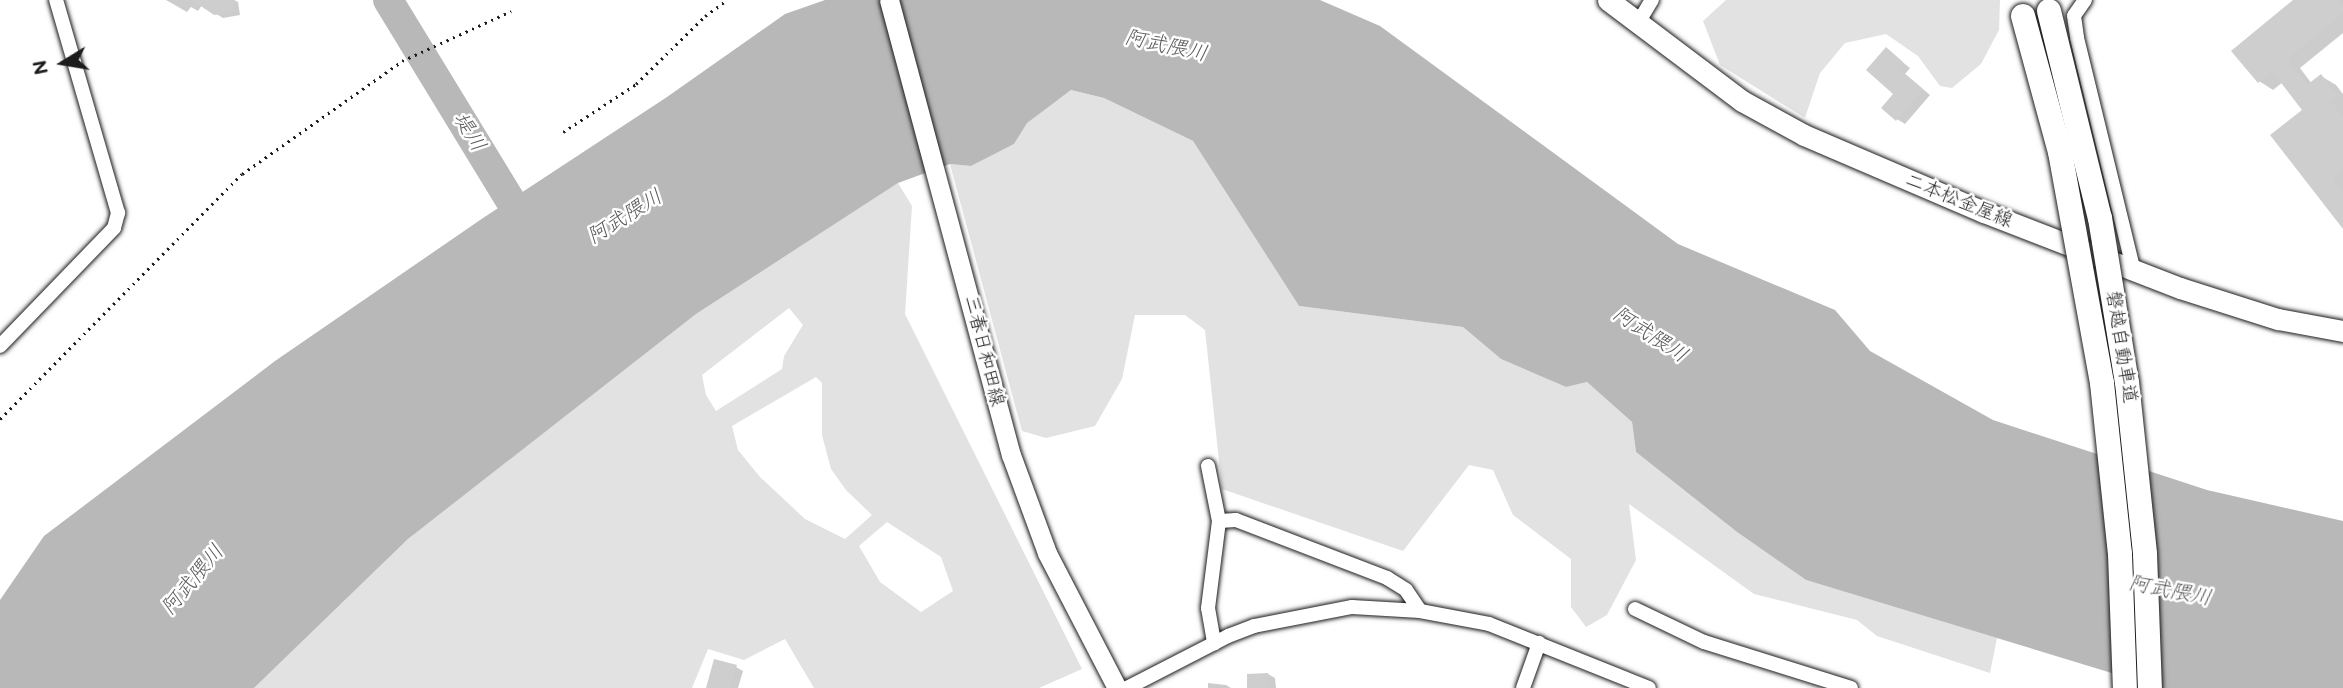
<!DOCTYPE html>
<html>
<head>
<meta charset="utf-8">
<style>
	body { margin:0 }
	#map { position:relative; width:2343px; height:688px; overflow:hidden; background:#fff; font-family:"Balsamiq Sans","Klee One",sans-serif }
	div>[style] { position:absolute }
	.green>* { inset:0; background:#e2e2e2 }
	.water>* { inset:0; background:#b8b8b8 }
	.shadow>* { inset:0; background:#0003 }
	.river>* { height:30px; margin:-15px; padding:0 15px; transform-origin:15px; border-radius:15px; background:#b8b8b8 }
	.building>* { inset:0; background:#cecece }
	.path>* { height:2.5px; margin-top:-1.25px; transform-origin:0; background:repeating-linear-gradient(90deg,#1c1c1c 0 2px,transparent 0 7px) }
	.roads { filter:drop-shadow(0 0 2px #1c1c1c) drop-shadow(0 0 2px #1c1c1c) }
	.street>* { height:14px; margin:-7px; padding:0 7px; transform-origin:7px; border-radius:7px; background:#fff }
	.secondary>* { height:19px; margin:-9.5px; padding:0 9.5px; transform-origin:9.5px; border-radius:9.5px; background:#fff }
	.primary>* { height:21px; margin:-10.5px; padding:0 10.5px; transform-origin:10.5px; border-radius:10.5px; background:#fff }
	.bridges { filter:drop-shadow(0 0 2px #1c1c1c) drop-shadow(0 0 2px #1c1c1c) }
	.highway-bridge>* { height:24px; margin:-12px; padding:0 12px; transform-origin:12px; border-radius:12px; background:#fff }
	span { translate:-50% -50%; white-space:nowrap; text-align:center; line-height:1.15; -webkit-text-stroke:5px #fff; paint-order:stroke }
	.street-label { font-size:19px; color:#1c1c1c }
	.water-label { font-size:21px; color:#5a5a5a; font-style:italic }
	.north { position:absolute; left:28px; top:28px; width:70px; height:70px; -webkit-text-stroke:5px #fff; paint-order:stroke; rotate:259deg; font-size:19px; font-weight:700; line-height:28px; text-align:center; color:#1c1c1c }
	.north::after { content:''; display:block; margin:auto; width:24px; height:32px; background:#1c1c1c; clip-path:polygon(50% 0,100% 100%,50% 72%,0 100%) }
</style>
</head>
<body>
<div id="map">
	<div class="green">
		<i style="clip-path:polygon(1726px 0,2000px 0,1999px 30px,1981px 64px,1952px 88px,1940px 86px,1918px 56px,1886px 34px,1845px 43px,1820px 73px,1805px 118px,1720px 65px,1703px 21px)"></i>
		<i style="clip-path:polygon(1071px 90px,1104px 98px,1193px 141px,1299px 306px,1463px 327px,1501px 359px,1566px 387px,1587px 382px,1632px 422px,1636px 452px,1737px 532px,1806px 580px,1997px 638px,1990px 673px,1877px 636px,1857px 620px,1754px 594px,1629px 504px,1636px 560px,1607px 615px,1586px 627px,1571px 607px,1571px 559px,1513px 515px,1493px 470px,1469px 465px,1403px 551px,1222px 489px,1205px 330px,1185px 315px,1135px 315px,1122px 379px,1095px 426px,1046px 438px,1022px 431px,950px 164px,971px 166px,1014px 144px,1026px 123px)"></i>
		<i style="clip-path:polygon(evenodd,898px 183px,912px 206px,905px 314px,1082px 669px,1039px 688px,814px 688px,785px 639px,744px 660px,708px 649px,692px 688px,254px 688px,408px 539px,696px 314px,898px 183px,789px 308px,803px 325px,784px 356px,782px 369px,716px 411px,706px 395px,702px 375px,789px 308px,898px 183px,816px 377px,822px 383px,822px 435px,831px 469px,846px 490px,872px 515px,845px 539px,805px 519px,760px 477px,738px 450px,732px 426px,816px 377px,898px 183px,887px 522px,941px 557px,953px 591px,921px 612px,880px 582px,859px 546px,887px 522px)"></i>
	</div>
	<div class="water">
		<i style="clip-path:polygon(825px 0,1320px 0,1380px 26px,1678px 244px,1835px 310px,1870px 351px,1993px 420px,2207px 490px,2343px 521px,2343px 688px,2161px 688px,1806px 580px,1737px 532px,1636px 452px,1632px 422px,1587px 382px,1566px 387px,1501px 359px,1463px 327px,1299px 306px,1193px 141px,1104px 98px,1071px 90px,1027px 123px,1014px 144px,971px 166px,950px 164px,898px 183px,696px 314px,408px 539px,254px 688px,0 688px,0 600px,44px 536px,275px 361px,483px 218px,667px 97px,785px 14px)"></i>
	</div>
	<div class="shadow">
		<i style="clip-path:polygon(166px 0,234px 0,238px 2px,240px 15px,223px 18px,202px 5px,198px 11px,191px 7px,187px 12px)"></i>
		<i style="clip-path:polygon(2297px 0,2343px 0,2343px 33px,2300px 68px,2312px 84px,2321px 76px,2336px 85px,2343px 94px,2343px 226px,2304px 111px,2283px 82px,2273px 90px,2259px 81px)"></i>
		<i style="clip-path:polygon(1886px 49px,1910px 68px,1905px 74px,1930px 95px,1905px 124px,1897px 119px,1895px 94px)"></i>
		<i style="clip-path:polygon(736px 667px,743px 671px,738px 688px,708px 688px)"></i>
		<i style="clip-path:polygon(1268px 674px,1275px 678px,1276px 688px,1249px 688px)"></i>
		<i style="clip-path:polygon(1208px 683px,1226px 685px,1231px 688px,1208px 688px)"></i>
	</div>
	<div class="river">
		<i style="left:388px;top:0;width:274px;rotate:58.6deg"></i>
	</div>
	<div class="building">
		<i style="clip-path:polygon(192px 0,232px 0,234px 12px,214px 15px)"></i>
		<i style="clip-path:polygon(2293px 0,2338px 0,2343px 6px,2343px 13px,2287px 59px,2307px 85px,2321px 74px,2337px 96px,2331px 101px,2343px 117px,2343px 171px,2333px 179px,2343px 191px,2343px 229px,2270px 135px,2302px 110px,2272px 71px,2258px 83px,2231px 51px)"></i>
		<i style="clip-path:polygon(1886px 47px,1903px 62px,1898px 68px,1923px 89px,1896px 121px,1881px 108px,1893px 94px,1866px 70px)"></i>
		<i style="clip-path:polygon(714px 659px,737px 665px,730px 688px,706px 688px)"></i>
		<i style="clip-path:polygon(1268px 673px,1269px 688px,1247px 688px,1247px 674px)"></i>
	</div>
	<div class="path">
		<i style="left:563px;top:132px;width:87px;rotate:-33.3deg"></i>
		<i style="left:636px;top:84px;width:97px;rotate:-44.6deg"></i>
		<i style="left:705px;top:16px;width:27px;rotate:-36deg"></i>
		<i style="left:0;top:419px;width:344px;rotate:-45.4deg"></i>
		<i style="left:242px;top:174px;width:196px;rotate:-35.2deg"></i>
		<i style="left:402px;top:61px;width:120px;rotate:-24.6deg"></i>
	</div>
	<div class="roads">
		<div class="street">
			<i style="left:2085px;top:0;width:19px;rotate:125deg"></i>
			<i style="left:2074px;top:16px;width:22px;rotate:82deg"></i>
			<i style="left:2077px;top:38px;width:237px;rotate:76.3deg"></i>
			<i style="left:1638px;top:23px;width:27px;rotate:-59deg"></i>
			<i style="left:0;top:346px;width:164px;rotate:-46deg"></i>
			<i style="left:114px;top:228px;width:16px;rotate:-75deg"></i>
			<i style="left:118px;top:213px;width:222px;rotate:-106.2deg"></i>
			<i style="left:1208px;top:466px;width:56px;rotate:78.7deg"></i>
			<i style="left:1219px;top:521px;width:88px;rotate:97.2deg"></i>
			<i style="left:1208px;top:608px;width:36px;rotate:80deg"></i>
			<i style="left:1219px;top:521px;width:17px;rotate:-3deg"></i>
			<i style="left:1236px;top:520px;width:162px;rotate:21deg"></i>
			<i style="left:1387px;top:578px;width:22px;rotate:32deg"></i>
			<i style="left:1406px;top:590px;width:25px;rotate:56deg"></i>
			<i style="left:1635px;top:609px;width:76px;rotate:25.6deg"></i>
			<i style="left:1704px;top:642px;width:154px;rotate:17.4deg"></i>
			<i style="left:1127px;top:688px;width:114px;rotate:-27.2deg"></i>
			<i style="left:1228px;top:636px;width:28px;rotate:-21deg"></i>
			<i style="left:1254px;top:626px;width:100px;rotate:-11deg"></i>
			<i style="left:1352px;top:607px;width:68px;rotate:3.4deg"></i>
			<i style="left:1420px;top:611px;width:70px;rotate:10.7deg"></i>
			<i style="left:1489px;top:624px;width:172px;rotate:21.8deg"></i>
			<i style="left:1523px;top:688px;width:48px;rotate:-70.4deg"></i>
		</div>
		<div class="secondary">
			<i style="left:889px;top:0;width:471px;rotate:75deg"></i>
			<i style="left:1011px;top:455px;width:104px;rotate:69.8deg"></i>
			<i style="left:1047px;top:553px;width:152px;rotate:62.6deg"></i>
		</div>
		<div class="primary">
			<i style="left:1608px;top:0;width:168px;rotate:37deg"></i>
			<i style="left:1742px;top:101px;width:71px;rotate:28.7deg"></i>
			<i style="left:1804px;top:135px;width:196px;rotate:23.2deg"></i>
			<i style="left:1984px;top:212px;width:210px;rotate:21.2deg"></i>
			<i style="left:2180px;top:288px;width:103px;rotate:17.6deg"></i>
			<i style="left:2278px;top:319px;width:66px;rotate:10.5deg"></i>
		</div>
	</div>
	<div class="bridges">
		<div class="highway-bridge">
			<i style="left:2049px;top:11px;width:213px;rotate:76.2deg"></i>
			<i style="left:2100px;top:218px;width:166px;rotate:80.7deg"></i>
			<i style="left:2127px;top:382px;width:173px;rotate:84deg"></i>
			<i style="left:2145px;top:554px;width:134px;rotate:87.9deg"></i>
			<i style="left:2023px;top:16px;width:141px;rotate:74.8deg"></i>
			<i style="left:2060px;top:152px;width:235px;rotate:79.7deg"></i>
			<i style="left:2102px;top:383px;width:172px;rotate:84deg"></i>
			<i style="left:2120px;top:554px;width:134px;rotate:87.9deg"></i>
		</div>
	</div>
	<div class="street-label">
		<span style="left:1959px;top:201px;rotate:22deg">二本松金屋線</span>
		<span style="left:2121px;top:347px;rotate:81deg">磐越自動車道</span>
		<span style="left:984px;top:351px;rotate:76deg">三春日和田線</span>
	</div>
	<div class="water-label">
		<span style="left:1166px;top:46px;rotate:12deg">阿武隈川</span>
		<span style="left:469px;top:132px;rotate:58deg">堤川</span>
		<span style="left:625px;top:217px;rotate:-32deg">阿武隈川</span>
		<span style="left:1650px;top:335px;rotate:33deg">阿武隈川</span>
		<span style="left:193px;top:580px;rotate:-50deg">阿武隈川</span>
		<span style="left:2170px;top:591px;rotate:11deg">阿武隈川</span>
	</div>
	<div class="north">N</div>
</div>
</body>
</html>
